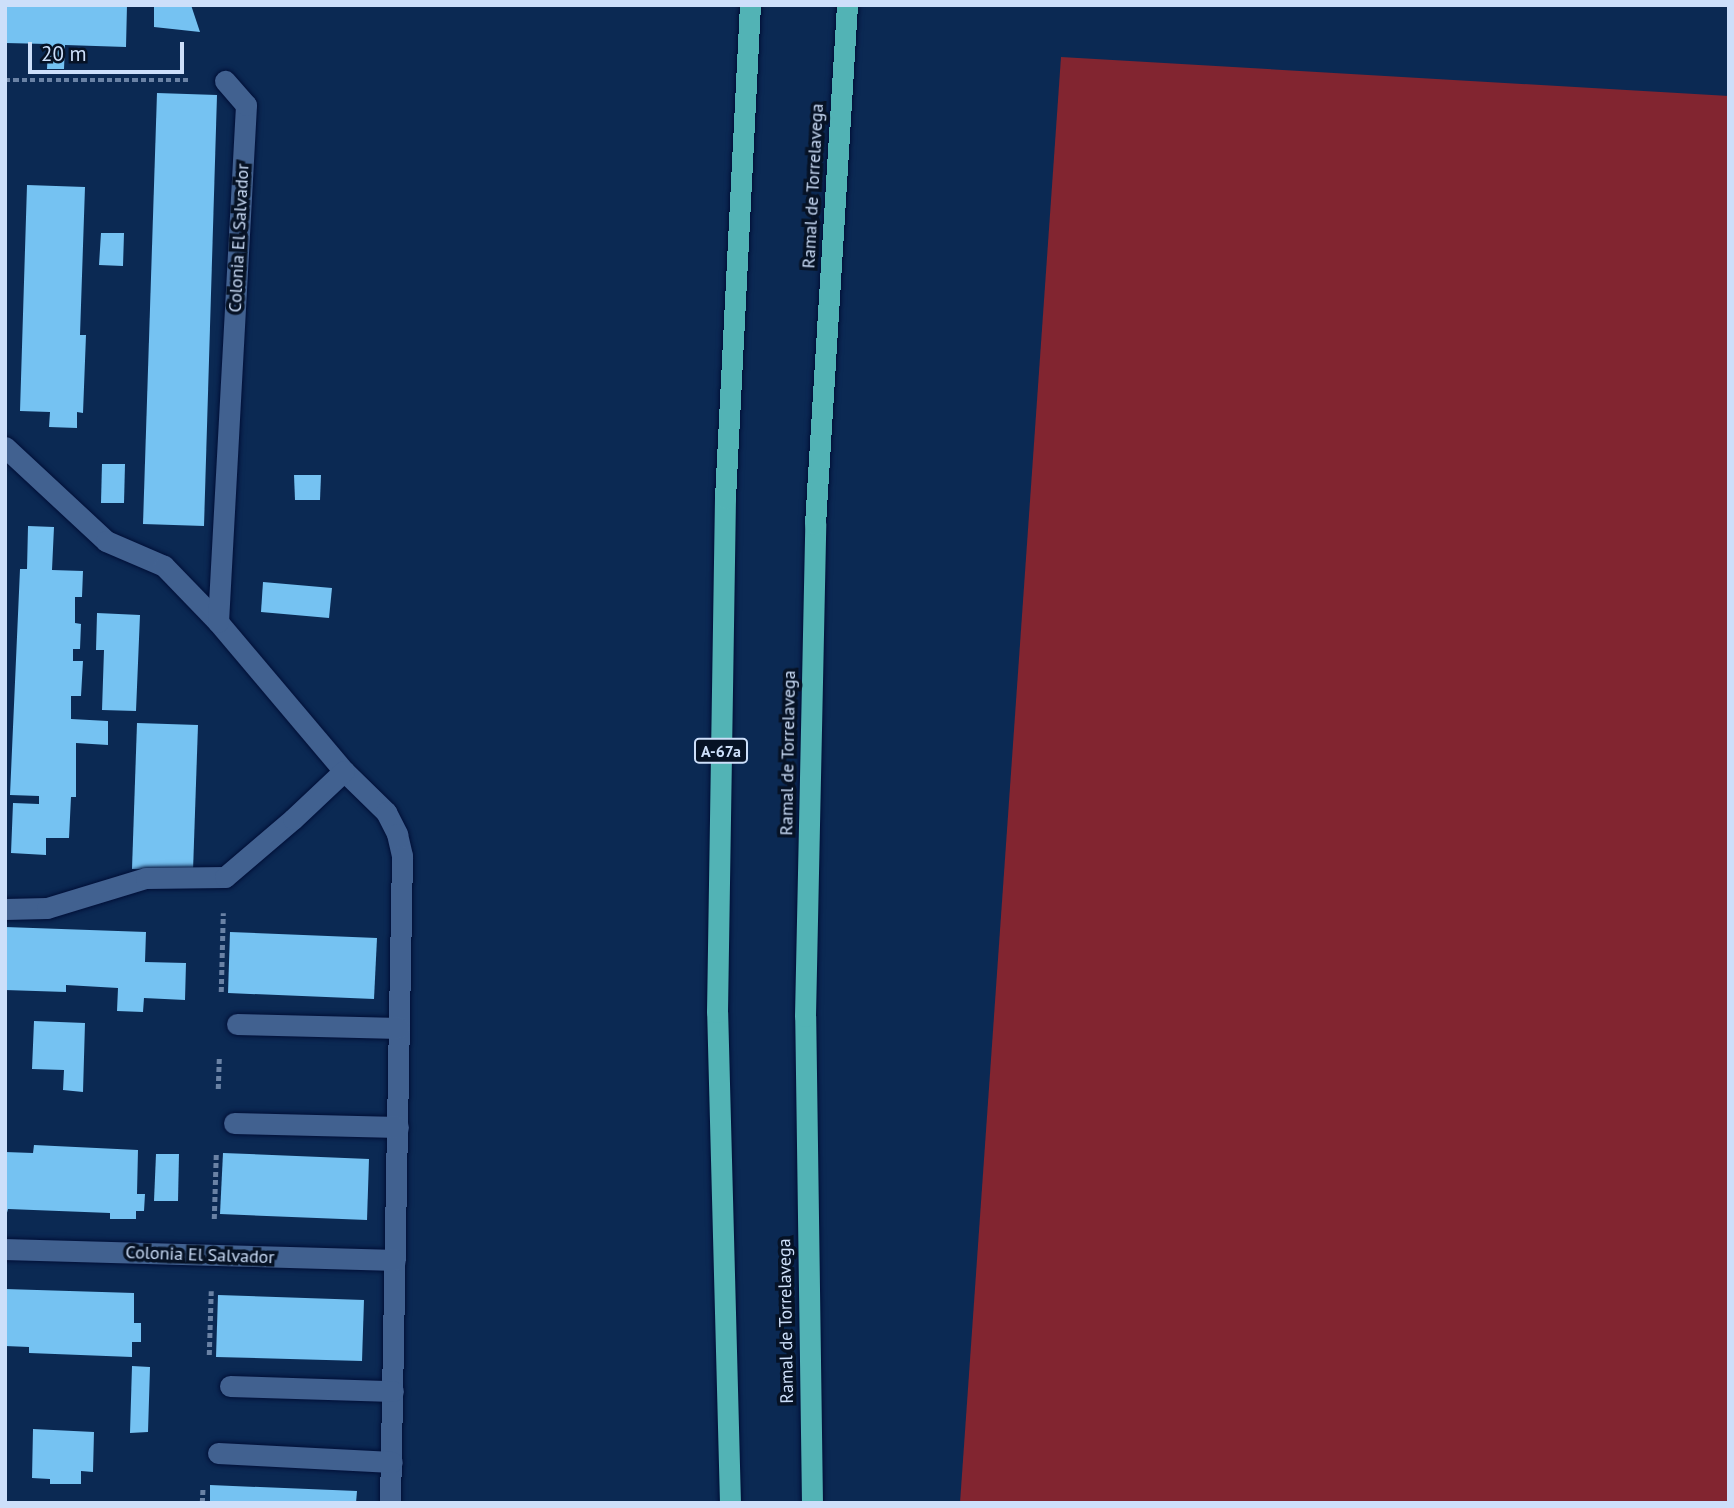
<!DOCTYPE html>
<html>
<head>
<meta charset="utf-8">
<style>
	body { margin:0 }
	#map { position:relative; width:1734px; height:1508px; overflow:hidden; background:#0b2953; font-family:"PT Sans",sans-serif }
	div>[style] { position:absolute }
	.green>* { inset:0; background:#822530 }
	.building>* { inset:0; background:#75c2f2 }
	.path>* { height:4.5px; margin-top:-2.25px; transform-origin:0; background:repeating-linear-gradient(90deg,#6a82a5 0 5px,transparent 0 8.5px) }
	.roads { filter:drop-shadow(0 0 2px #000f37) drop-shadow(0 0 2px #000f37) }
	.minor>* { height:21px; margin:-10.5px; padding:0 10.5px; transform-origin:10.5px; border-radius:10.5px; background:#416190 }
	.highway>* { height:21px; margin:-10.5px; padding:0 10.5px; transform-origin:10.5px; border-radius:10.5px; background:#52b3b5 }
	span { translate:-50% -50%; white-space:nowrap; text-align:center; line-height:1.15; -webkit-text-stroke:7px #061225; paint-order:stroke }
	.shield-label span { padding:2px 5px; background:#061225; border:2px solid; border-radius:5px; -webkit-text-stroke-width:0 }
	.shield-label { font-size:16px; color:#cddffa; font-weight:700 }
	.street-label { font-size:18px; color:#cddffa }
	.frame { position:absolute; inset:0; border:7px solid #cddffa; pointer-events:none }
	.scale { position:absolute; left:28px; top:42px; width:156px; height:32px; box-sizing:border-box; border:4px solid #cddffa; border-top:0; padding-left:9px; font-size:21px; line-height:24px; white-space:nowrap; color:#cddffa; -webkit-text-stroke:5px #061225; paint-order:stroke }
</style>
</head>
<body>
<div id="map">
	<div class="green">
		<i style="clip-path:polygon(1061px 57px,1729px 96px,1729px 1503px,960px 1503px)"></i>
	</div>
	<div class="building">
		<i style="clip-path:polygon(5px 5px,127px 5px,126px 47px,65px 45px,64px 69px,47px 69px,48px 44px,5px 43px)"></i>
		<i style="clip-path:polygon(154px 5px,191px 5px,200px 32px,154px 27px)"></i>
		<i style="clip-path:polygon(157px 93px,217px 95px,204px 526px,143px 524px)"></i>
		<i style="clip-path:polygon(27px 185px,85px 187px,80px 335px,86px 335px,83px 413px,77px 412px,77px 428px,49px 427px,50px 412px,20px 411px)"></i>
		<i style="clip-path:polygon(101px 233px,124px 233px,123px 266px,99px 265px)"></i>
		<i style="clip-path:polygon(102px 464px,125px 464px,124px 503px,101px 503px)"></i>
		<i style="clip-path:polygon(294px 475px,321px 475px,320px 500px,295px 500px)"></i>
		<i style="clip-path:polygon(28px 526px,54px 527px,52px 570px,83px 571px,82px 597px,75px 597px,75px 623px,81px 624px,80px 649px,73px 649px,73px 661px,83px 661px,81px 696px,71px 696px,71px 719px,108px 721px,108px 745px,76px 743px,76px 797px,71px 797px,69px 838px,46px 838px,46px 855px,11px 853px,13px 803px,39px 804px,39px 796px,10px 795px,20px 569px,27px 569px)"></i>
		<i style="clip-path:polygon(263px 582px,332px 588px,329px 618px,261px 612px)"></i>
		<i style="clip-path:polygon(97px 613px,140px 615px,136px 711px,102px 710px,104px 650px,96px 650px)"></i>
		<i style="clip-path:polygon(137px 723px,198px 725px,193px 871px,132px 869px)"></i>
		<i style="clip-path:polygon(5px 927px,146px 932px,145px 962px,186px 963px,185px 1000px,144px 998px,143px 1012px,117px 1011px,118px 988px,66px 985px,66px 992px,5px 990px)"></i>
		<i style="clip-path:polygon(230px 932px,377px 938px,374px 999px,228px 993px)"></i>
		<i style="clip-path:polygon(34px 1021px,85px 1023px,83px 1092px,63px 1090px,64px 1070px,32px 1069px)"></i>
		<i style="clip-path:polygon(34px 1145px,138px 1150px,137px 1194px,145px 1194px,144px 1211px,136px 1211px,136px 1219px,110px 1219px,110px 1213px,8px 1209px,5px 1220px,5px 1152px,33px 1153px)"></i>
		<i style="clip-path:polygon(223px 1153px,369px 1159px,367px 1220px,220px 1214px)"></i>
		<i style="clip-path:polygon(156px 1154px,179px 1154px,178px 1201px,154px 1201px)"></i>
		<i style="clip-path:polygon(5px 1289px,134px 1293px,134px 1323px,141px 1323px,141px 1342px,132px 1342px,132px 1357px,29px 1353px,29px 1347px,5px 1346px)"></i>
		<i style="clip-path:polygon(218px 1295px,364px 1300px,362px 1361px,216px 1357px)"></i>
		<i style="clip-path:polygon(132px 1366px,150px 1367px,148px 1432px,130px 1433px)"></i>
		<i style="clip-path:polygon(33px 1429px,94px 1432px,93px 1472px,81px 1471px,81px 1484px,50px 1484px,50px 1479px,32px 1478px)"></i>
		<i style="clip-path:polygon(210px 1485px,357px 1491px,356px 1503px,210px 1503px)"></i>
	</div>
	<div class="path">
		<i style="left:5px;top:80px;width:185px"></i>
		<i style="left:221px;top:992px;width:79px;rotate:-88.5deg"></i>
		<i style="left:218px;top:1089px;width:33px;rotate:-88deg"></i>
		<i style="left:214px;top:1219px;width:65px;rotate:-88.2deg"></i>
		<i style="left:209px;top:1355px;width:64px;rotate:-88.2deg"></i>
		<i style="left:202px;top:1503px;width:17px;rotate:-87deg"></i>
	</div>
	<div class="roads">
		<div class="minor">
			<i style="left:5px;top:447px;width:138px;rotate:42.9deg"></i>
			<i style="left:106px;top:541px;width:63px;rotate:23.3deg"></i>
			<i style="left:164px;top:566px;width:78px;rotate:46deg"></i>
			<i style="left:218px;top:622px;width:195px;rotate:49.8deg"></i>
			<i style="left:344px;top:771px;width:59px;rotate:44.3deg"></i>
			<i style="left:386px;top:812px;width:25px;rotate:63deg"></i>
			<i style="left:397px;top:834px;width:23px;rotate:77deg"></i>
			<i style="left:402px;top:856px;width:647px;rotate:91.06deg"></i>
			<i style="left:218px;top:622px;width:518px;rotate:-86.9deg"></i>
			<i style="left:246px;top:105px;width:32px;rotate:-131deg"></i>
			<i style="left:5px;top:909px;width:42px;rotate:-1.4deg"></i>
			<i style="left:47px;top:908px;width:103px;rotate:-16.9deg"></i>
			<i style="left:146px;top:878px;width:79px;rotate:-0.7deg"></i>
			<i style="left:225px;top:877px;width:89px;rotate:-40.5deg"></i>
			<i style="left:293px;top:819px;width:70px;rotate:-43.3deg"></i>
			<i style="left:237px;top:1024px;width:162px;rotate:1.4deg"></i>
			<i style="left:234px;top:1123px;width:164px;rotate:1.4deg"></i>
			<i style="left:5px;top:1249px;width:390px;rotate:1.6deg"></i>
			<i style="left:230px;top:1386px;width:163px;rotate:1.8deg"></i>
			<i style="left:218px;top:1453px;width:174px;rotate:3deg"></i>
		</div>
		<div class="highway">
			<i style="left:730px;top:1503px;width:491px;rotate:-91.5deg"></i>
			<i style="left:717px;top:1012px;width:514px;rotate:-89.11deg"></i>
			<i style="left:725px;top:498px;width:494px;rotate:-87.1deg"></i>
			<i style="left:812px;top:1503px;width:487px;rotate:-90.8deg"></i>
			<i style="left:805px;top:1016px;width:492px;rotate:-88.8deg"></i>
			<i style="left:815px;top:524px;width:520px;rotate:-86.47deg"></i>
		</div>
	</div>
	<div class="shield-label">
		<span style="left:721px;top:751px">A-67a</span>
	</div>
	<div class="street-label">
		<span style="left:813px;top:186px;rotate:-87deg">Ramal de Torrelavega</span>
		<span style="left:239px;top:238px;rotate:-87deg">Colonia El Salvador</span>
		<span style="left:788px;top:753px;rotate:-89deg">Ramal de Torrelavega</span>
		<span style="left:200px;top:1255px;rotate:2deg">Colonia El Salvador</span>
		<span style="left:786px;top:1321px;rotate:-91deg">Ramal de Torrelavega</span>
	</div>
	<div class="frame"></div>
	<div class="scale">20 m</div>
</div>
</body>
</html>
